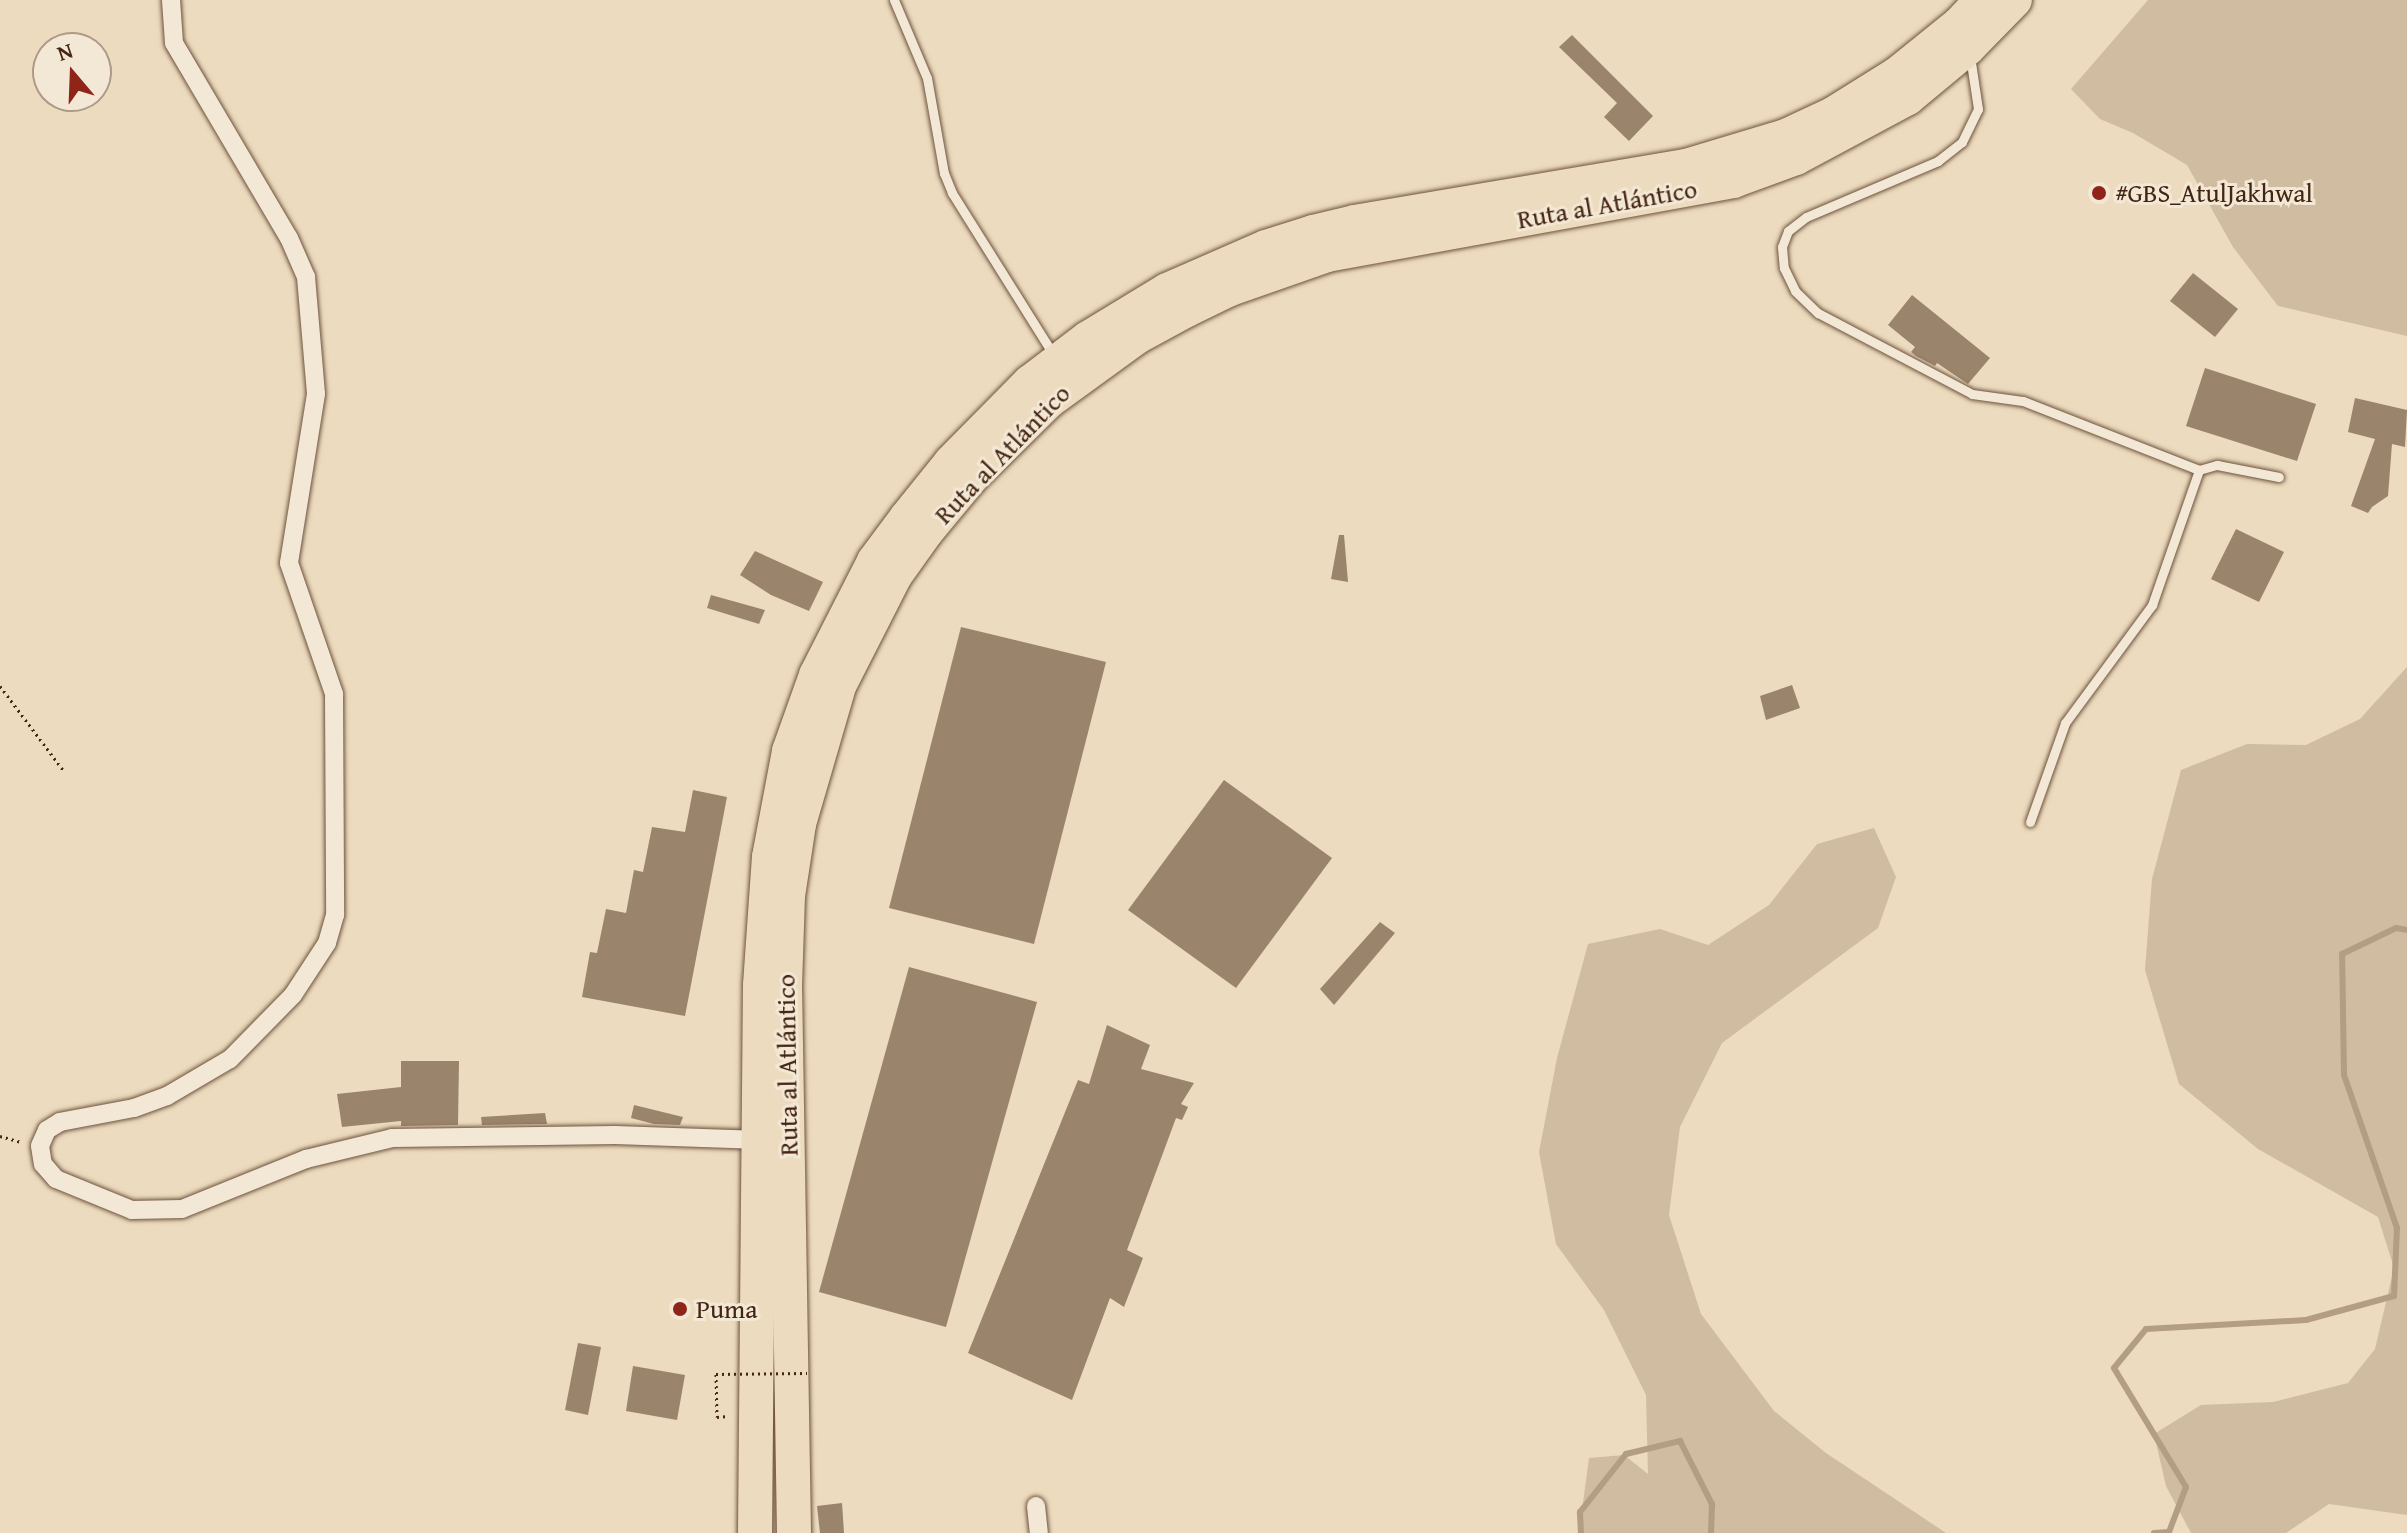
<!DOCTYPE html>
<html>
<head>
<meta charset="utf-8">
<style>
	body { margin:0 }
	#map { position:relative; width:2407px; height:1533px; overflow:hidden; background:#ecdbbe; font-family:"Gentium Book Plus",serif }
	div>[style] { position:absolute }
	.green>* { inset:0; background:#cfbca1 }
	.stream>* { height:6px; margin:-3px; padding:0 3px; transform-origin:3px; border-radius:3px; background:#b39d84 }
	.building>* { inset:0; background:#9b846c }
	.path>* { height:3px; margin-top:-1.5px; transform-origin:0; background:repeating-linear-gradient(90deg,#442513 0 2px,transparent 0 6px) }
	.roads { filter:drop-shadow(0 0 2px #6e523e) drop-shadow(0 0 2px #6e523e) }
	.lane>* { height:9px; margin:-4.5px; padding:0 4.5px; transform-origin:4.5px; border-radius:4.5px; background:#f3e8d5 }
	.street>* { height:18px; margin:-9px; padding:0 9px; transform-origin:9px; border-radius:9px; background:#f3e8d5 }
	.highway>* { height:34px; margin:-17px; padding:0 17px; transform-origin:17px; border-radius:17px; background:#ecdbbe }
	.path-bridge>* { height:3px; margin-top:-1.5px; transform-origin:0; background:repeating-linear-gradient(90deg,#442513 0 2px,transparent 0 6px) }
	.dots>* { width:22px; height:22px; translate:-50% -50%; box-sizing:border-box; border:4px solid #f3e8d5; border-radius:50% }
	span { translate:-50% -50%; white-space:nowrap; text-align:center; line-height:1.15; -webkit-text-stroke:6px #f3e8d5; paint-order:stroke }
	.poi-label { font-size:26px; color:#442513 }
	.left { translate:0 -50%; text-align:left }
	.street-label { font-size:26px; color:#442513 }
	.north { position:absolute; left:32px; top:32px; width:80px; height:80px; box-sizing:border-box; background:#f3e8d5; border:2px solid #ad9a87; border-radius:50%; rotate:341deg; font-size:22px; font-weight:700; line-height:32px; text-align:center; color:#442513 }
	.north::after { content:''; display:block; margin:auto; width:28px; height:36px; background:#8f2418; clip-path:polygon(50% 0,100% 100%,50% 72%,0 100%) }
</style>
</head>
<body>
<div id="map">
	<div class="green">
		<i style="clip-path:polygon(2148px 0,2407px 0,2407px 336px,2278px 306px,2233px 247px,2187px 165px,2133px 133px,2100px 119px,2071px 89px)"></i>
		<i style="clip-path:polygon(2407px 667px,2407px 1515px,2329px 1504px,2286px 1533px,2191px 1533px,2166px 1486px,2154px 1434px,2201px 1405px,2273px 1402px,2348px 1383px,2375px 1349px,2394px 1268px,2378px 1217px,2258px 1149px,2179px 1084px,2145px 970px,2152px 879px,2181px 770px,2247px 744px,2306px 745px,2360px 719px)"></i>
		<i style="clip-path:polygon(1874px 828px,1896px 877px,1878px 928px,1722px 1043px,1680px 1127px,1669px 1215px,1701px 1314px,1774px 1411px,1826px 1453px,1946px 1533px,1579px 1533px,1589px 1458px,1624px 1455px,1648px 1474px,1646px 1395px,1604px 1310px,1556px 1244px,1539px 1152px,1557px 1058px,1588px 944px,1660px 929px,1708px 945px,1769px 905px,1817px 844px)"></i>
	</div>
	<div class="stream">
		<i style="left:1581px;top:1533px;width:21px;rotate:-93deg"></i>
		<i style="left:1580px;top:1512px;width:74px;rotate:-51.6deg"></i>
		<i style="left:1626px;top:1454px;width:56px;rotate:-13.5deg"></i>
		<i style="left:1680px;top:1441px;width:71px;rotate:63.1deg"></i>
		<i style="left:1712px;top:1504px;width:29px;rotate:92deg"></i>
		<i style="left:2154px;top:1533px;width:15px;rotate:-4deg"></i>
		<i style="left:2169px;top:1532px;width:48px;rotate:-69.3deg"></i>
		<i style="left:2186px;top:1487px;width:139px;rotate:-121.2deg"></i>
		<i style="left:2114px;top:1368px;width:50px;rotate:-50.6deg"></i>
		<i style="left:2146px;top:1329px;width:160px;rotate:-3.2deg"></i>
		<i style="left:2306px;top:1320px;width:91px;rotate:-15.3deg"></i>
		<i style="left:2394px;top:1296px;width:68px;rotate:-87.5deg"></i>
		<i style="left:2397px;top:1228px;width:162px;rotate:-109.1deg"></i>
		<i style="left:2344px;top:1075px;width:121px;rotate:-90.9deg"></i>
		<i style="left:2342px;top:954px;width:60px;rotate:-25.7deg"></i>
		<i style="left:2396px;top:928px;width:11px;rotate:10deg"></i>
	</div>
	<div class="building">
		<i style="clip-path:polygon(1572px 35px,1653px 116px,1629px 141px,1604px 117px,1617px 103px,1559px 47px)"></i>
		<i style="clip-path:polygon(2193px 273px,2238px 309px,2215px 337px,2170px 301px)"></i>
		<i style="clip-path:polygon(1912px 295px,1990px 358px,1968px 384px,1937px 363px,1935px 366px,1916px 356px,1911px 352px,1915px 347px,1888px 325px)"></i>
		<i style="clip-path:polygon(2205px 368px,2316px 404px,2297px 461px,2186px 426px)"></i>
		<i style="clip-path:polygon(2355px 398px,2407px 410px,2405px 447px,2392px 444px,2388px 496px,2372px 507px,2368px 513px,2351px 506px,2375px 439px,2348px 432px)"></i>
		<i style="clip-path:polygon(2236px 529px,2284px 552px,2259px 602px,2211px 579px)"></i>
		<i style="clip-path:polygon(1339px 535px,1344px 535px,1348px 582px,1331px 579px)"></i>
		<i style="clip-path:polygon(755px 551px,823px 582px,809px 611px,771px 595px,740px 575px)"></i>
		<i style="clip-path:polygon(711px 595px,765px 610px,759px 624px,707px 608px)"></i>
		<i style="clip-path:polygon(961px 627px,1106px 662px,1034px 944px,889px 908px)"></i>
		<i style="clip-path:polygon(1792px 685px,1800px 708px,1766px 720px,1760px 696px)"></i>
		<i style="clip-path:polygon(1224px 780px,1332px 858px,1236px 988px,1128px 910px)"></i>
		<i style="clip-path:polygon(693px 790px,727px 797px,685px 1016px,582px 997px,590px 952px,597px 953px,606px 909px,626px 913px,634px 870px,643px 872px,652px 827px,685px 832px)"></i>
		<i style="clip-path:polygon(1380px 922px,1395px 933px,1334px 1005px,1320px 989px)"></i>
		<i style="clip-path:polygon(909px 967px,1037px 1002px,946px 1327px,819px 1292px)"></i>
		<i style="clip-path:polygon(1107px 1025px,1150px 1045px,1141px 1069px,1194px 1083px,1181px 1104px,1188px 1107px,1182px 1120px,1176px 1118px,1127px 1250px,1143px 1258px,1124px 1307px,1110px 1298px,1072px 1400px,968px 1353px,1078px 1080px,1089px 1084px)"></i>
		<i style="clip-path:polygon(401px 1061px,459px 1061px,458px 1125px,401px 1126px,401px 1121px,342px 1127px,337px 1094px,401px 1087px)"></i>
		<i style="clip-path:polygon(634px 1105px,683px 1117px,680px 1125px,654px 1124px,631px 1118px)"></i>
		<i style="clip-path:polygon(545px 1113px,547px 1124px,482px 1125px,481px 1117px)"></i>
		<i style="clip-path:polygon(578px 1343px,601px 1347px,588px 1415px,565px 1410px)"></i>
		<i style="clip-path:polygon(633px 1366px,685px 1375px,677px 1420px,626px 1411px)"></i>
		<i style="clip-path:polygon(842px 1503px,844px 1533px,820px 1533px,817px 1506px)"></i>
	</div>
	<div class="path">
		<i style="left:0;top:686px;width:105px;rotate:53.1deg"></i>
		<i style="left:0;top:1136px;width:22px;rotate:16deg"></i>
		<i style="left:716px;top:1374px;width:43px;rotate:88.7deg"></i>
		<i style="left:717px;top:1417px;width:11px;rotate:-5deg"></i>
	</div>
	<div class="roads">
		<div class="lane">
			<i style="left:894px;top:0;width:85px;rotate:67.1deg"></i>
			<i style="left:927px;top:78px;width:97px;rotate:79.9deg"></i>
			<i style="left:944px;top:173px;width:22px;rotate:68deg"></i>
			<i style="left:952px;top:193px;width:190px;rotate:57.9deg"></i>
			<i style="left:1970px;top:56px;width:54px;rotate:81.4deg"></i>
			<i style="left:1978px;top:109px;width:37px;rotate:116deg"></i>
			<i style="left:1962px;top:142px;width:31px;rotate:142deg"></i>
			<i style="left:1938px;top:161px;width:143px;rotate:157deg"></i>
			<i style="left:1806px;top:217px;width:23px;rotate:142deg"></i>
			<i style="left:1788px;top:231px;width:17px;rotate:111deg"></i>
			<i style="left:1782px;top:247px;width:21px;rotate:85deg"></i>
			<i style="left:1784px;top:268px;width:25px;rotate:64deg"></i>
			<i style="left:1795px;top:291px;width:32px;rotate:44deg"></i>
			<i style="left:1818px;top:313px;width:174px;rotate:27.7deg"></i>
			<i style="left:1972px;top:394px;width:51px;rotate:7.8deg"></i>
			<i style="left:2023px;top:401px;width:189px;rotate:21.4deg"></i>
			<i style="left:2199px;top:470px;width:19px;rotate:-16deg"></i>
			<i style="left:2217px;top:465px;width:63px;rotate:11deg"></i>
			<i style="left:2030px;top:822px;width:105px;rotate:-70.5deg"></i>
			<i style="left:2065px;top:723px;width:147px;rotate:-53.6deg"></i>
			<i style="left:2152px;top:605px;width:143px;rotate:-70.8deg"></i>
		</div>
		<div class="street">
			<i style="left:171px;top:0;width:43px;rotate:86deg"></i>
			<i style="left:174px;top:43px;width:226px;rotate:59.5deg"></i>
			<i style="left:289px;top:238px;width:43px;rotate:66.4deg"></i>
			<i style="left:306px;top:277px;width:117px;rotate:85.1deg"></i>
			<i style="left:316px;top:394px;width:171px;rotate:99.1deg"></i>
			<i style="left:289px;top:563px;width:139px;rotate:71deg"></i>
			<i style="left:334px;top:694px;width:221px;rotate:89.7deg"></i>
			<i style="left:335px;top:915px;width:29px;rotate:106deg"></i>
			<i style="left:327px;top:943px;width:62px;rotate:123.2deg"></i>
			<i style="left:293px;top:995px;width:90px;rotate:134.5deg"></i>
			<i style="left:230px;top:1059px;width:73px;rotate:149.6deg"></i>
			<i style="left:167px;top:1096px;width:35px;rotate:160deg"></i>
			<i style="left:134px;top:1108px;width:75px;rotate:169.3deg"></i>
			<i style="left:60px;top:1122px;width:15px;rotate:148deg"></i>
			<i style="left:47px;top:1130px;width:17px;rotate:114deg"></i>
			<i style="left:40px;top:1146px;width:18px;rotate:81deg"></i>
			<i style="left:43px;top:1164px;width:20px;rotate:49deg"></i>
			<i style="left:56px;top:1179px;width:82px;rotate:22.2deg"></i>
			<i style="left:132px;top:1210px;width:50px;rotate:-1.1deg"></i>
			<i style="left:182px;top:1209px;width:134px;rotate:-22deg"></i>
			<i style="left:306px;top:1159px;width:89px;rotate:-13.7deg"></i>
			<i style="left:392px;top:1138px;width:223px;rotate:-0.8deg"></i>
			<i style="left:615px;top:1135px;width:146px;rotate:2deg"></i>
			<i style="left:1036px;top:1506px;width:27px;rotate:84deg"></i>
		</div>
		<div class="highway">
			<i style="left:755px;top:1533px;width:548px;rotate:-89.48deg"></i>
			<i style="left:760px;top:985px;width:128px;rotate:-86deg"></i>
			<i style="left:769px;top:857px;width:108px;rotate:-79.3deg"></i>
			<i style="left:789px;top:751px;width:81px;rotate:-70.4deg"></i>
			<i style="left:816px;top:675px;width:128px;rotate:-63deg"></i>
			<i style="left:874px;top:561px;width:54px;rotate:-53.3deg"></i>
			<i style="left:906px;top:518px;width:72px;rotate:-51.2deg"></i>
			<i style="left:951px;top:462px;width:112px;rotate:-45.4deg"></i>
			<i style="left:1030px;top:382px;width:73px;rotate:-37.2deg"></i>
			<i style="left:1088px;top:338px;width:92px;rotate:-31.3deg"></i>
			<i style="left:1167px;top:290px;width:108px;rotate:-23.5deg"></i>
			<i style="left:1266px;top:247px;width:49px;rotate:-17.7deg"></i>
			<i style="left:1313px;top:232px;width:43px;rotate:-13.4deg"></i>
			<i style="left:1355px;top:222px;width:336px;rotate:-9.6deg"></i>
			<i style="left:1686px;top:166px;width:104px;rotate:-16.7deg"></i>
			<i style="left:1786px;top:136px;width:52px;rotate:-25.1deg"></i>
			<i style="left:1833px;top:114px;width:75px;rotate:-32deg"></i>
			<i style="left:1897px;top:74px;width:80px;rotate:-38.9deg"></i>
			<i style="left:1959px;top:24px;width:33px;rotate:-47deg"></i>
			<i style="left:794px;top:1533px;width:547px;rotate:-90.94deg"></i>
			<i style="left:785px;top:986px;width:90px;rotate:-88.1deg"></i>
			<i style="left:788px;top:896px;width:73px;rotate:-81.3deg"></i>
			<i style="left:799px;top:824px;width:144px;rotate:-73.8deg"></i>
			<i style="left:839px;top:686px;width:123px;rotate:-63deg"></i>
			<i style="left:895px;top:576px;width:55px;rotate:-54.6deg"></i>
			<i style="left:927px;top:531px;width:70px;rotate:-50.2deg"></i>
			<i style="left:972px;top:477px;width:108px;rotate:-44.6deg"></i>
			<i style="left:1049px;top:401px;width:109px;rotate:-36deg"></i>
			<i style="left:1137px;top:337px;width:57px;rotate:-28.4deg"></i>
			<i style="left:1187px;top:310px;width:48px;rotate:-26deg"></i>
			<i style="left:1230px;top:289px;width:103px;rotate:-19.3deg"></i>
			<i style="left:1327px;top:255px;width:413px;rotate:-10.3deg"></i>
			<i style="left:1733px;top:181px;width:67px;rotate:-20.1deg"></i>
			<i style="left:1796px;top:158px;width:127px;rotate:-28.2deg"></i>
			<i style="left:1908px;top:98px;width:78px;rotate:-39.8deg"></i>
			<i style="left:1968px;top:48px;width:67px;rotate:-45.6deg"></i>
		</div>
	</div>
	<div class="path-bridge">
		<i style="left:716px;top:1374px;width:91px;rotate:-0.6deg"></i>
	</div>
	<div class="dots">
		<i style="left:2099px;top:193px;background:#8f2418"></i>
		<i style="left:680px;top:1309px;background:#8f2418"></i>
	</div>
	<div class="poi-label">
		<span class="left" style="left:2115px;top:193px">#GBS_AtulJakhwal</span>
		<span class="left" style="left:696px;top:1309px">Puma</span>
	</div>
	<div class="street-label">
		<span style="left:1607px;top:204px;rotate:-10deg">Ruta al Atlántico</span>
		<span style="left:1002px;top:454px;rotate:-46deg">Ruta al Atlántico</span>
		<span style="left:787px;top:1065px;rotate:-91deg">Ruta al Atlántico</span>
	</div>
	<div class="north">N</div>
</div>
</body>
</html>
